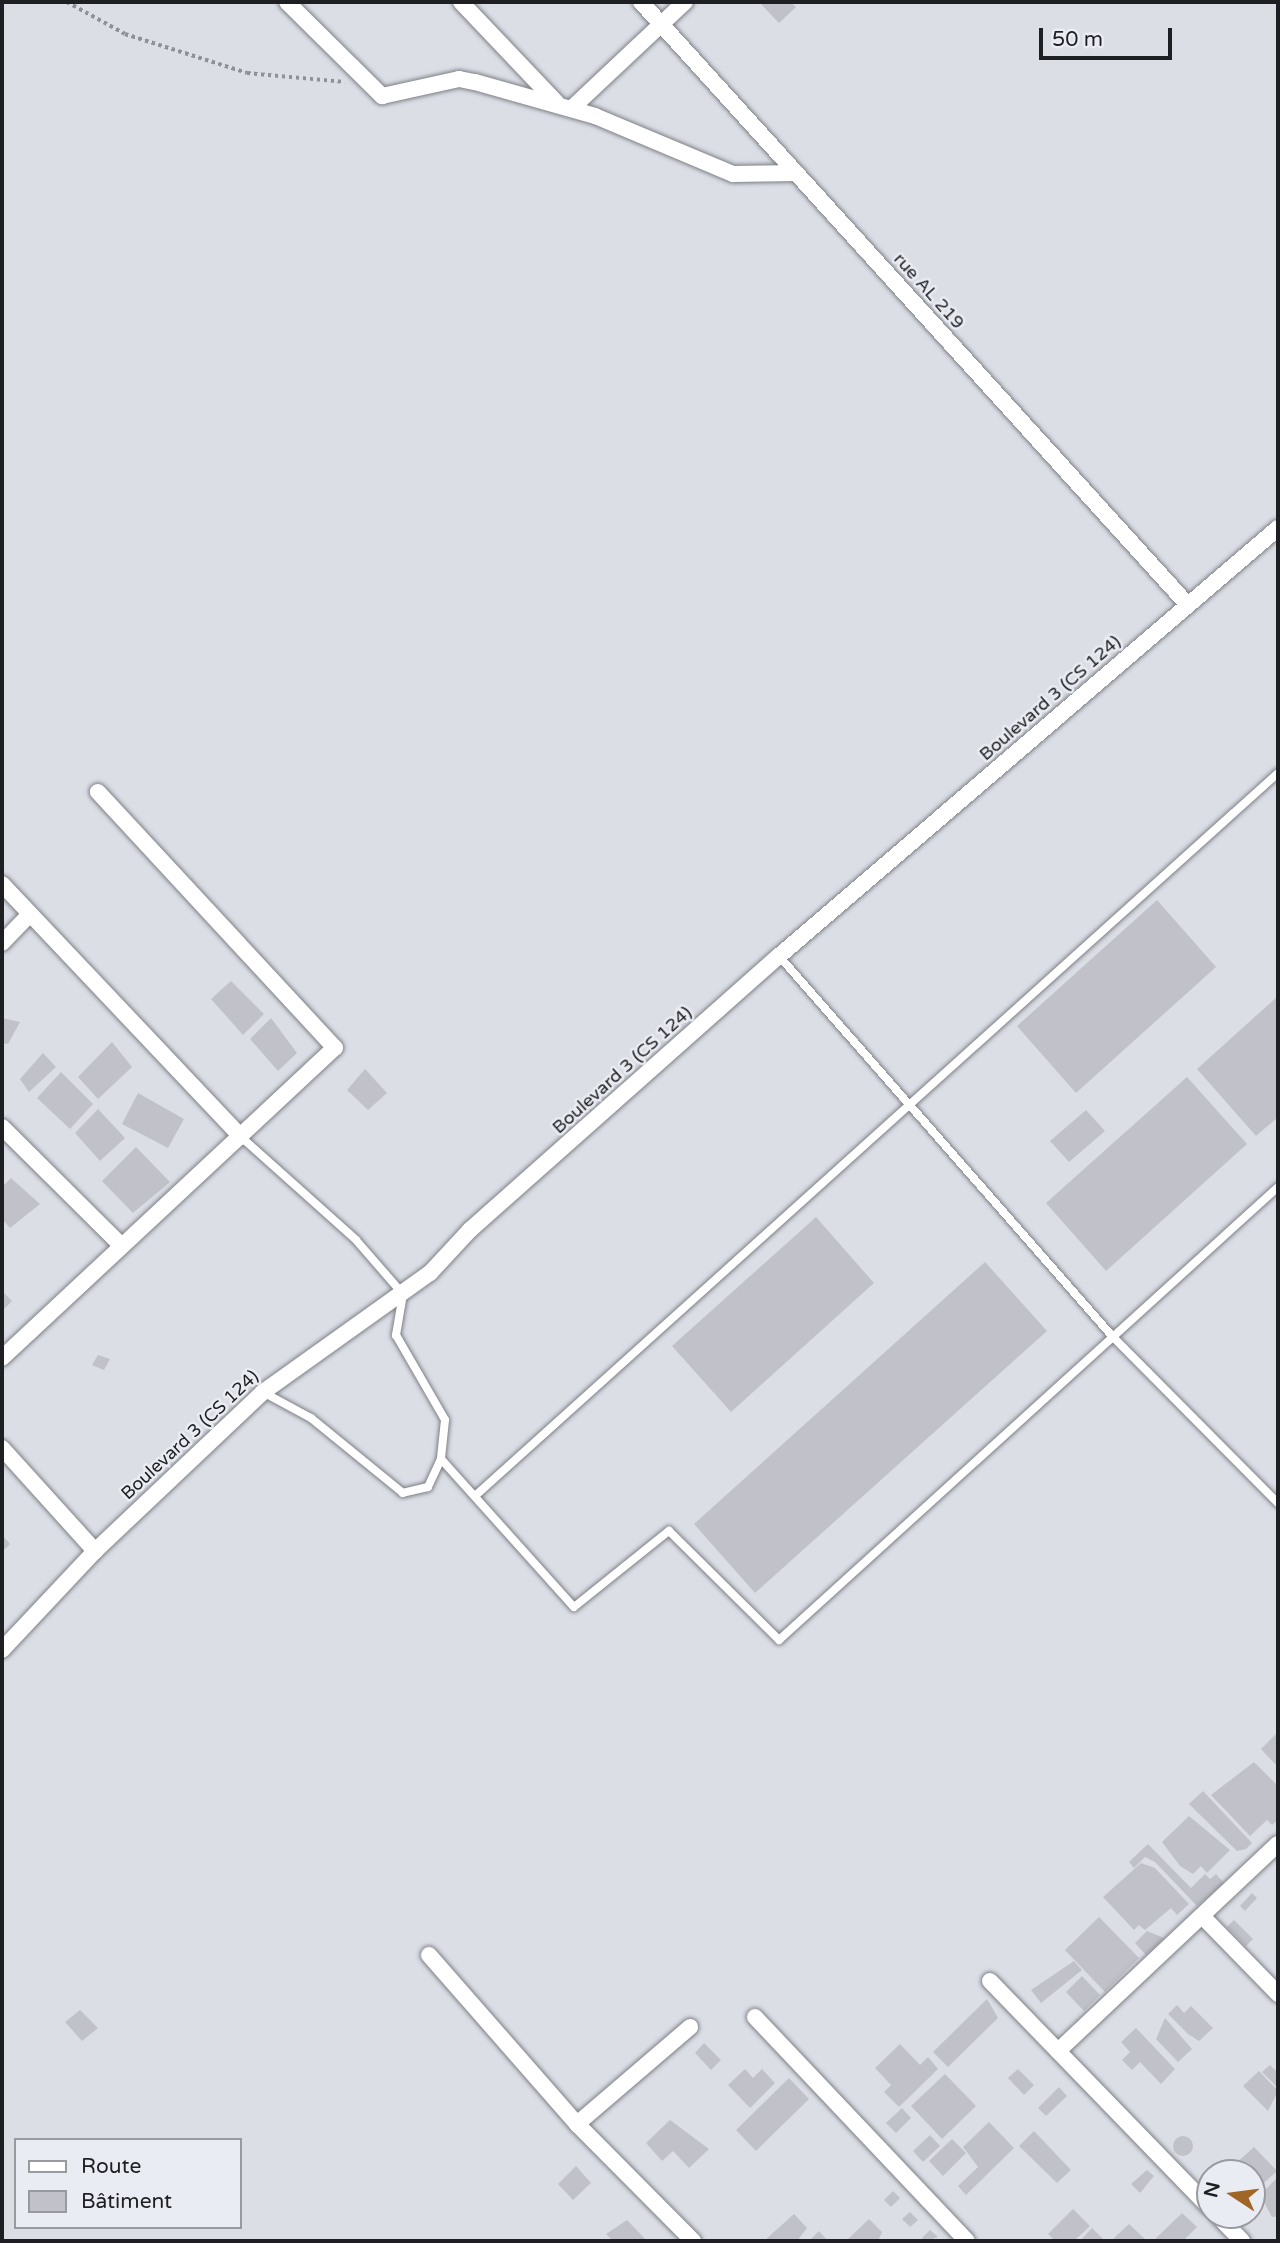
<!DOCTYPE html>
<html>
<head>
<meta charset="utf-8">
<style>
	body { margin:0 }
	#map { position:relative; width:1280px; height:2243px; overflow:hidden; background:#dcdee6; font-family:"Varela Round",sans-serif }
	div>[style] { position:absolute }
	.building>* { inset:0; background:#c0c1c9 }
	.round { border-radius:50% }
	.path>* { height:3.5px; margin-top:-1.75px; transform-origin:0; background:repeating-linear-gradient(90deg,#8f9197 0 3.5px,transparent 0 7px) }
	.roads { filter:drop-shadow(0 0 2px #7e8087) drop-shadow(0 0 2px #7e8087) }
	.service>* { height:8px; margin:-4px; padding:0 4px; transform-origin:4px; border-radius:4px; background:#fff }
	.minor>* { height:16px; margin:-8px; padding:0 8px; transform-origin:8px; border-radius:8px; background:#fff }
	span { translate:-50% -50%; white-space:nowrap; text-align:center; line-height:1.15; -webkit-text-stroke:5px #eaecf3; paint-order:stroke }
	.street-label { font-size:18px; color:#1e1f22 }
	.frame { position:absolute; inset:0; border:4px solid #1e1f22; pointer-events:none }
	.legend { position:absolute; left:14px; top:2138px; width:228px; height:91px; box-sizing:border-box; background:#eaecf3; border:2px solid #989a9f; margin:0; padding:9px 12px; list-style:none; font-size:21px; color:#1e1f22 }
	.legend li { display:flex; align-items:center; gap:14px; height:35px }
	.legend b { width:35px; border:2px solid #989a9f }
	.north { position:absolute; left:1196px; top:2159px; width:70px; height:70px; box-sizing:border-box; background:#eaecf3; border:2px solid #989a9f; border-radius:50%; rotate:283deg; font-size:19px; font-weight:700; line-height:28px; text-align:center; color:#1e1f22 }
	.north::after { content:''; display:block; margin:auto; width:24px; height:32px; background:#a06625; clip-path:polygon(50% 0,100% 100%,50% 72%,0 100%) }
	.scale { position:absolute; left:1039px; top:28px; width:133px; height:32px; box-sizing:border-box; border:4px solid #1e1f22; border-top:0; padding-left:9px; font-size:21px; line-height:24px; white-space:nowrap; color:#1e1f22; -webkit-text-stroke:5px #eaecf3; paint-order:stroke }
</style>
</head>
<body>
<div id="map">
	<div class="building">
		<i style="clip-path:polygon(759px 2px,790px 2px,796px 7px,779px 23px)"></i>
		<i style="clip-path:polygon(1157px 900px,1216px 967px,1076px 1093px,1017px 1026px)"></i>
		<i style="clip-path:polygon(231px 981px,264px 1014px,243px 1035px,211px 999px)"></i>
		<i style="clip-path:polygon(1278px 996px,1278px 1117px,1256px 1136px,1197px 1069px)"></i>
		<i style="clip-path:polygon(2px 1018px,20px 1022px,8px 1044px,2px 1043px)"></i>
		<i style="clip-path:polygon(271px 1018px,297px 1053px,278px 1071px,250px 1039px)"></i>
		<i style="clip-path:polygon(112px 1042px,132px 1067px,98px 1099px,78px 1077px)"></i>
		<i style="clip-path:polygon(43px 1053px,56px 1067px,29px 1092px,20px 1079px)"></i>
		<i style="clip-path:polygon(365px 1069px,387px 1093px,368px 1110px,347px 1090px)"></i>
		<i style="clip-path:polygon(61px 1072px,93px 1104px,70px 1129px,37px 1098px)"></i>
		<i style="clip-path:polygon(1187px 1077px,1247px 1144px,1106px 1271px,1046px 1203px)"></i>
		<i style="clip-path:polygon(138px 1093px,184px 1119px,168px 1148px,122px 1124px)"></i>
		<i style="clip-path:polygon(98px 1109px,125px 1138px,100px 1161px,75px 1133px)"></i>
		<i style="clip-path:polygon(1086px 1110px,1105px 1131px,1069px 1162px,1050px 1141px)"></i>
		<i style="clip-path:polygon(136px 1147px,170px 1182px,133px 1213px,102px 1181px)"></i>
		<i style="clip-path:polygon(11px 1178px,40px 1204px,10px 1228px,2px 1219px,2px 1187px)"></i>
		<i style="clip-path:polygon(816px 1217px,874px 1283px,731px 1412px,672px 1346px)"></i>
		<i style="clip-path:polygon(985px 1262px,1047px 1331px,755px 1593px,694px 1524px)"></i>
		<i style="clip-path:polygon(2px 1291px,12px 1301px,2px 1311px)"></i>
		<i style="clip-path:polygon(98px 1355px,110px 1359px,104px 1370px,92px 1365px)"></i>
		<i style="clip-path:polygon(2px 1535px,10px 1544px,2px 1552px)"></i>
		<i style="clip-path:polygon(1278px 1732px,1278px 1767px,1261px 1749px)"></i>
		<i style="clip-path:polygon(1254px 1762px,1278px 1786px,1278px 1820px,1272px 1825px,1267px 1820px,1250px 1836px,1211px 1795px)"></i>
		<i style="clip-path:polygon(1203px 1791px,1252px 1843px,1246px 1849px,1237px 1851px,1189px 1804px)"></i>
		<i style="clip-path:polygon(1189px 1816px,1230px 1850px,1207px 1873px,1201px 1866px,1193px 1874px,1180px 1866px,1162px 1842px)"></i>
		<i style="clip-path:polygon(1148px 1844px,1191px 1888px,1205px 1874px,1210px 1879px,1216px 1874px,1224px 1883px,1197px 1906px,1155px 1862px,1145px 1857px,1134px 1868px,1129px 1862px)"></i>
		<i style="clip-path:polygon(1141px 1863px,1155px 1868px,1189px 1904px,1177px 1915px,1171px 1908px,1145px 1930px,1139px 1925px,1134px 1930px,1103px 1897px)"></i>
		<i style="clip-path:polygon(1252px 1893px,1257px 1898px,1245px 1911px,1240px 1906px)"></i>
		<i style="clip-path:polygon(1099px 1917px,1139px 1958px,1105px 1992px,1065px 1950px)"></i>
		<i style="clip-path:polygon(1234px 1920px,1253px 1939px,1246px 1946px,1227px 1927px)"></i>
		<i style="clip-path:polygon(1147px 1931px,1164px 1938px,1146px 1955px,1135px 1943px)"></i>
		<i style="clip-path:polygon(1074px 1961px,1082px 1970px,1041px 2003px,1031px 1990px)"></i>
		<i style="clip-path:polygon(1082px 1976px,1100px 1995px,1084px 2011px,1066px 1992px)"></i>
		<i style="clip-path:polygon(987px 1999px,998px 2018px,948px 2067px,933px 2052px)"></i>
		<i style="clip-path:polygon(1177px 2005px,1184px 2013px,1191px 2006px,1213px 2028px,1199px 2041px,1188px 2034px,1168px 2014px)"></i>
		<i style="clip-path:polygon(80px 2010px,98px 2028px,82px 2041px,65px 2022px)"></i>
		<i style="clip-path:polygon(1165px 2018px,1192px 2049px,1178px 2062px,1156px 2039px)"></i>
		<i style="clip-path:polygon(1136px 2028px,1175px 2069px,1161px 2084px,1140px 2062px,1132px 2070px,1122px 2060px,1130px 2052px,1121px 2042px)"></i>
		<i style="clip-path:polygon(704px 2043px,721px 2060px,711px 2070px,695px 2053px)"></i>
		<i style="clip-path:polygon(900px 2044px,920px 2065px,928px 2057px,938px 2069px,899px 2107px,884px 2092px,891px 2085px,875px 2068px)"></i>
		<i style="clip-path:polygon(1270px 2065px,1278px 2073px,1278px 2088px,1262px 2072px)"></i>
		<i style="clip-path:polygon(745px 2069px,753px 2078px,762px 2069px,775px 2083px,750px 2108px,728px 2085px)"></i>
		<i style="clip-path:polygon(1018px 2069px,1034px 2085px,1024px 2095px,1008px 2078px)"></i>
		<i style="clip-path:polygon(1259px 2071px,1278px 2091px,1268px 2111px,1243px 2086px)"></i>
		<i style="clip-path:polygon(945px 2074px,976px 2106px,942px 2139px,911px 2106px)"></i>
		<i style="clip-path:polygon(789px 2078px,809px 2099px,756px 2151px,736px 2130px)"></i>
		<i style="clip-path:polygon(1059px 2087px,1067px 2096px,1046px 2116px,1038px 2108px)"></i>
		<i style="clip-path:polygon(902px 2108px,911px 2118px,896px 2133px,886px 2123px)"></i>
		<i style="clip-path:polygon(670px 2120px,709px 2149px,689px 2168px,673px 2151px,662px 2161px,646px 2143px)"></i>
		<i style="clip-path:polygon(989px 2122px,1014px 2148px,966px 2195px,958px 2186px,978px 2167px,963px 2147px)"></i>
		<i style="clip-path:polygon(1034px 2131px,1071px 2170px,1057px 2183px,1019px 2146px)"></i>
		<i style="clip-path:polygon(930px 2135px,940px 2146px,923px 2162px,913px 2151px)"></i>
		<i class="round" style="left:1173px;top:2136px;width:20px;height:20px"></i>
		<i style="clip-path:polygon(952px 2139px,966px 2153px,943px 2176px,929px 2161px)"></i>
		<i style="clip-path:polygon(1254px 2147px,1277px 2171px,1254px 2192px,1252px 2173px,1233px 2166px)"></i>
		<i style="clip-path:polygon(576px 2166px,591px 2183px,573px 2200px,558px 2184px)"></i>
		<i style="clip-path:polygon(1147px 2170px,1154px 2176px,1140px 2193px,1131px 2184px)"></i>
		<i style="clip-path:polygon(1278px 2177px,1278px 2216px,1272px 2217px,1260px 2195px)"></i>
		<i style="clip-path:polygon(893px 2191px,900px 2198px,891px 2207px,884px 2200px)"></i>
		<i style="clip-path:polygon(1073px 2209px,1090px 2226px,1074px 2241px,1055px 2241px,1048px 2234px)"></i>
		<i style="clip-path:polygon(910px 2212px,918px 2220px,910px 2227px,902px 2219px)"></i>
		<i style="clip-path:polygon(1182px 2213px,1197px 2227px,1183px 2241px,1153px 2241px)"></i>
		<i style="clip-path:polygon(794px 2214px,807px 2228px,797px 2241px,764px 2241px)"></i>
		<i style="clip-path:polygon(869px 2219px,882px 2232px,878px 2241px,846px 2241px)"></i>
		<i style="clip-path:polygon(627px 2220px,647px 2241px,613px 2241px,606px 2234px)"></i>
		<i style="clip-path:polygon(1129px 2224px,1147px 2241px,1111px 2241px)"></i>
		<i style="clip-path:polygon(1092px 2228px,1105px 2241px,1080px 2241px)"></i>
		<i style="clip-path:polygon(930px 2230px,938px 2237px,925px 2241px,922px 2238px)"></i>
		<i style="clip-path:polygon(819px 2231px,828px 2241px,809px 2241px)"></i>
	</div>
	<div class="path">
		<i style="left:67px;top:2px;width:66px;rotate:28.9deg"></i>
		<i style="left:125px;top:34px;width:128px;rotate:17.7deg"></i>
		<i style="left:247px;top:73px;width:98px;rotate:5.2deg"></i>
	</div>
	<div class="roads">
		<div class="service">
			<i style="left:779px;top:956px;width:507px;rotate:48.76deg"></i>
			<i style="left:1113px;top:1337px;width:234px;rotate:45.2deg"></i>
			<i style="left:241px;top:1137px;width:154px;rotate:41.8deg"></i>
			<i style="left:356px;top:1240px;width:72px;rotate:49deg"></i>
			<i style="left:403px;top:1294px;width:42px;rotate:99.7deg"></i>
			<i style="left:396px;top:1335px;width:98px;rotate:60deg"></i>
			<i style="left:445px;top:1420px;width:39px;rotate:96deg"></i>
			<i style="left:441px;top:1459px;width:31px;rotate:115deg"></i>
			<i style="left:428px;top:1487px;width:26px;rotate:167deg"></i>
			<i style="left:403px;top:1493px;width:119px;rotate:-140.8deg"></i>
			<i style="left:311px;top:1418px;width:55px;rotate:-151.6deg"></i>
			<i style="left:441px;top:1459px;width:199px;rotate:48.1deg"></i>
			<i style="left:574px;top:1607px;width:122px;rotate:-38.7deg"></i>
			<i style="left:669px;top:1531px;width:155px;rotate:44.7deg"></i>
			<i style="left:779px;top:1640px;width:674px;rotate:-42.23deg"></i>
			<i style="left:475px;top:1496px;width:1081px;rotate:-42deg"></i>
		</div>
		<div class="minor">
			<i style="left:287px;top:2px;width:134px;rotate:44.7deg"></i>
			<i style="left:382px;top:96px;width:79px;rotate:-12.4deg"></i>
			<i style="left:459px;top:79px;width:16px;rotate:11deg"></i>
			<i style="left:475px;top:82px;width:125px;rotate:15.8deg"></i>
			<i style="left:595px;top:116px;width:150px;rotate:22.8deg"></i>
			<i style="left:733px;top:174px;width:63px;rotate:-0.9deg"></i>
			<i style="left:461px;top:2px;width:139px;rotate:46.5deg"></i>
			<i style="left:641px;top:2px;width:814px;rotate:47.79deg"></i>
			<i style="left:572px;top:108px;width:155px;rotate:-43.2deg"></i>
			<i style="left:2px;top:884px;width:348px;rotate:46.6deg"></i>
			<i style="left:2px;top:943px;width:40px;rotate:-46deg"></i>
			<i style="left:2px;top:1127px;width:168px;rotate:44.8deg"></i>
			<i style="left:2px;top:1358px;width:455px;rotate:-43deg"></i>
			<i style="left:335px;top:1048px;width:349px;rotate:-132.8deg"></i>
			<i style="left:2px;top:1448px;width:139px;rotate:47.9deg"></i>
			<i style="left:2px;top:1650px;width:136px;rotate:-46.8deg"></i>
			<i style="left:95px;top:1551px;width:231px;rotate:-43.4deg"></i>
			<i style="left:263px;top:1392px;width:205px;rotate:-35.5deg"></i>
			<i style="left:430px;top:1273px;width:59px;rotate:-47.1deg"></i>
			<i style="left:470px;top:1230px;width:413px;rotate:-41.6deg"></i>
			<i style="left:779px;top:956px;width:657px;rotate:-40.62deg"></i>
			<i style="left:1202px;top:1916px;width:109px;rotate:45.7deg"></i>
			<i style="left:429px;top:1955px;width:225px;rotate:48.8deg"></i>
			<i style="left:577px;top:2124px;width:165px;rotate:45.2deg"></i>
			<i style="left:990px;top:1981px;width:316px;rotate:45.9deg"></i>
			<i style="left:755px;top:2017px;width:308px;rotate:46.6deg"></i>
			<i style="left:1058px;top:2051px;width:302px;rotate:-43.3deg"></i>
			<i style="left:577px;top:2124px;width:149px;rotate:-40.6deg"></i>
			<i style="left:1217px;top:2215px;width:36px;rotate:46deg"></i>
		</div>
	</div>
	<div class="street-label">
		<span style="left:929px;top:291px;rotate:48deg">rue AL 219</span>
		<span style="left:1050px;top:698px;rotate:-41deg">Boulevard 3 (CS 124)</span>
		<span style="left:622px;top:1070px;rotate:-42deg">Boulevard 3 (CS 124)</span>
		<span style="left:190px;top:1435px;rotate:-43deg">Boulevard 3 (CS 124)</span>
	</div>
	<div class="frame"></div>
	<ul class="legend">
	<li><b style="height:9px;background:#fff"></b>Route</li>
	<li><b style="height:19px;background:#c0c1c9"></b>Bâtiment</li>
	</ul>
	<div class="north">N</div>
	<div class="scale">50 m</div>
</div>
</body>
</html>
